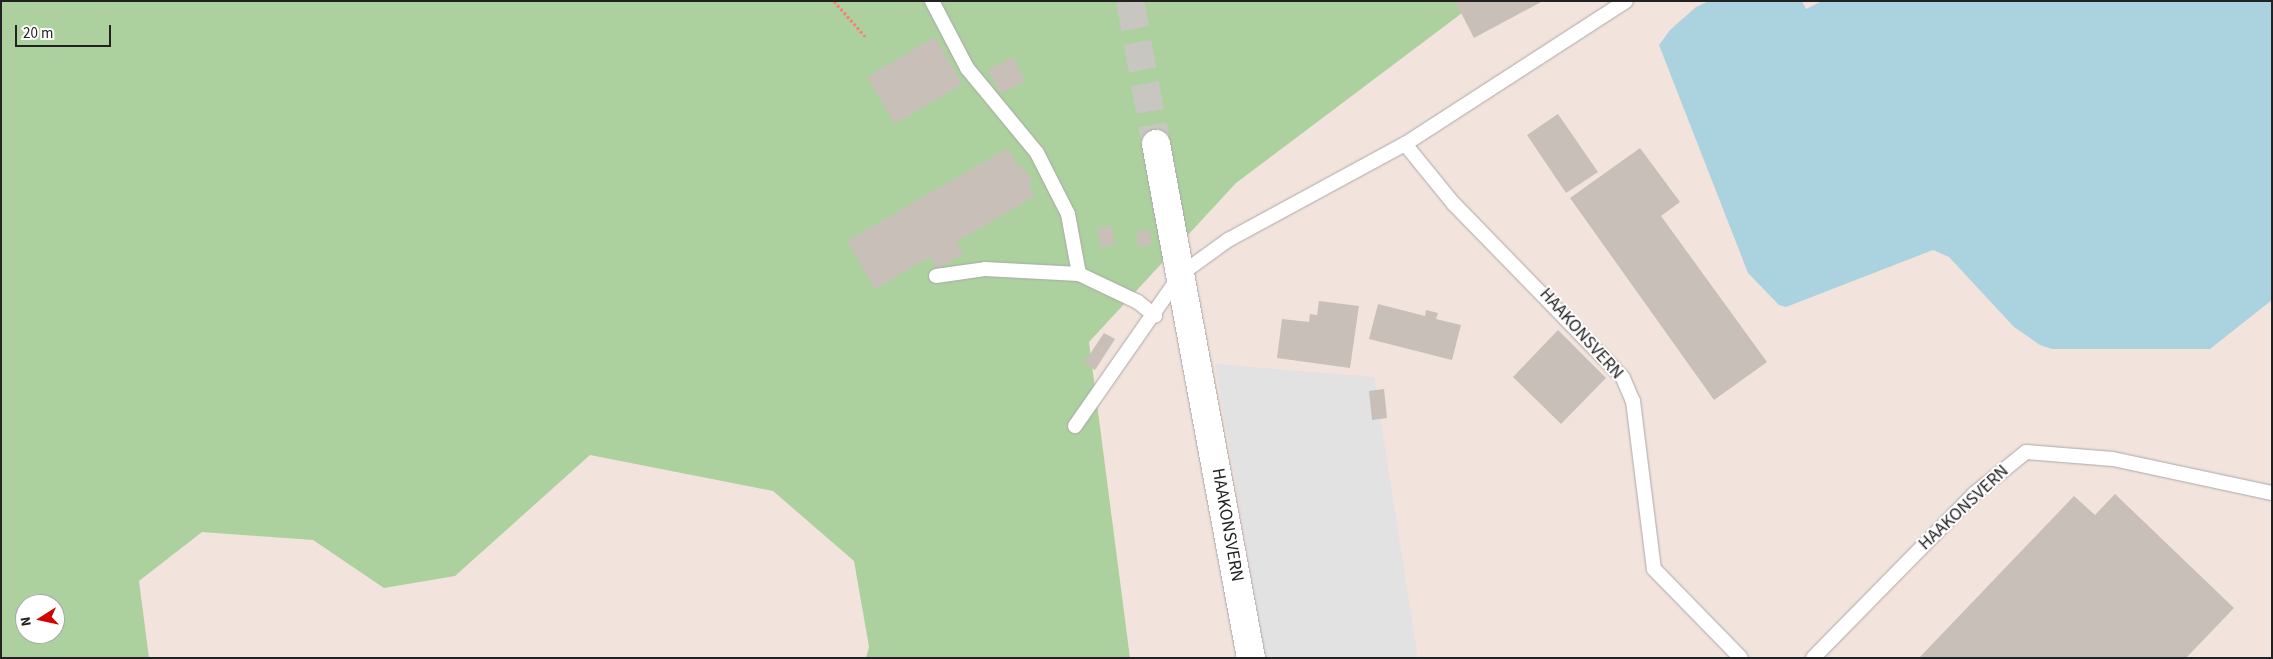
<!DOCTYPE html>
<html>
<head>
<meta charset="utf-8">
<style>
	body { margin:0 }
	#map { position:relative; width:2273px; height:659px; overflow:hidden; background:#f2efe9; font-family:"Source Sans 3",sans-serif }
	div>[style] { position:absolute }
	.military>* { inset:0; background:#f3e3dd }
	.forest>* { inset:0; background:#add19e }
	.parking>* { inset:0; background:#e2e2e2 }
	.water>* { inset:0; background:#aad3df }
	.building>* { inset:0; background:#c7bfb8 }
	.street-tunnel>* { height:28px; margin-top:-14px; transform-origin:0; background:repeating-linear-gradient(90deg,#c8c6c1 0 28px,transparent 0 42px) }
	.path>* { height:3px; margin-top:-1.5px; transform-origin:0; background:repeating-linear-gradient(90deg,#fa8072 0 2.5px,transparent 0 5px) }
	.roads { filter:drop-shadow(0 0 1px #a9a9a9) drop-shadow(0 0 1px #a9a9a9) }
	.lane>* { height:14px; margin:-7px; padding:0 7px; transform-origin:7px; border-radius:7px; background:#fff }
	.street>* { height:28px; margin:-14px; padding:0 14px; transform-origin:14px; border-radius:14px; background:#fff }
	span { translate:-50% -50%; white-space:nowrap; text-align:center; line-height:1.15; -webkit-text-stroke:4px #fff; paint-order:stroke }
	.street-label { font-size:18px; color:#222 }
	.frame { position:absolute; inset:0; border:2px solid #222; pointer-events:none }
	.north { position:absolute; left:15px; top:594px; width:50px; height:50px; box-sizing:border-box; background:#fff; border:1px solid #a7a7a7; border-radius:50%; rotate:260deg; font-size:14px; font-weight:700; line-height:20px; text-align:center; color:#222 }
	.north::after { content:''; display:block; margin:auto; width:18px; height:22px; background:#d40000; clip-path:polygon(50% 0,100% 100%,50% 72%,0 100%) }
	.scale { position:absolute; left:15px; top:25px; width:96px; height:22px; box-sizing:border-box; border:2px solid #222; border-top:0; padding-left:6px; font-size:15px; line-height:18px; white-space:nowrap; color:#222; -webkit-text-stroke:4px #fff; paint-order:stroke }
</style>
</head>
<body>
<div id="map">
	<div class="military">
		<i style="clip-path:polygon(evenodd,1px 1px,2272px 1px,2272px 658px,1px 658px,1px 1px,25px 604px,55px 604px,55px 634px,25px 634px,25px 604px)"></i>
	</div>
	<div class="forest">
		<i style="clip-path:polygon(evenodd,1px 1px,1478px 1px,1236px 183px,1089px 342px,1130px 658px,866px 658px,869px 647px,854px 561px,773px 491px,590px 455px,455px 576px,384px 588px,313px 540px,202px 532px,139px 581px,149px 658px,1px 658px,1px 1px,25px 604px,55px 604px,55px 634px,25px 634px,25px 604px)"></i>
	</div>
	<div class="parking">
		<i style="clip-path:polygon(1215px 364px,1374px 377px,1418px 658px,1266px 658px)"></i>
	</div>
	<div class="water">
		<i style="clip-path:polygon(1709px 1px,1802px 1px,1806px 9px,1822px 1px,2272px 1px,2272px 300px,2210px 349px,2052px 349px,2040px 345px,2014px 327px,1949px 257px,1933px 250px,1786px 307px,1779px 305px,1748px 273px,1659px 45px,1670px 30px,1696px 7px)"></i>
	</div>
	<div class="building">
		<i style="clip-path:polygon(1455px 1px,1543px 1px,1474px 38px)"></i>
		<i style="clip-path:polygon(935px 37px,962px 84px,895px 124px,867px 77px)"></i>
		<i style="clip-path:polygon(1013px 57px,1025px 81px,1001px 94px,988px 70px)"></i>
		<i style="clip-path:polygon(1558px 114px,1598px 172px,1566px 193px,1527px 135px)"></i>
		<i style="clip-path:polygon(1008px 148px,1019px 168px,1023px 166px,1032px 181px,1028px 184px,1035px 196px,956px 242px,963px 254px,937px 269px,930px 257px,875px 289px,847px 241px)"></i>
		<i style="clip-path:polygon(1640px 148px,1680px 202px,1661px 216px,1767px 362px,1714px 400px,1570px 198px)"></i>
		<i style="clip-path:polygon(1111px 226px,1115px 244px,1101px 248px,1097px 229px)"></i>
		<i style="clip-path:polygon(1149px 229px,1152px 244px,1139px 247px,1136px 232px)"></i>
		<i style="clip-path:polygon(1319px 301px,1359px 306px,1350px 368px,1277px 358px,1282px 319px,1309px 322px,1310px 314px,1317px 315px)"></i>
		<i style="clip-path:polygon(1378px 304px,1425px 316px,1426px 310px,1438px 313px,1436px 319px,1461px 325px,1452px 360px,1369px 339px)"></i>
		<i style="clip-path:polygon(1558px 330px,1606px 378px,1561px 424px,1513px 377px)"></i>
		<i style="clip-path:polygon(1104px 333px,1115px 339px,1095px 370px,1084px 363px)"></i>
		<i style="clip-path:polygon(1384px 389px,1387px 418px,1372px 420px,1369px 391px)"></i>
		<i style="clip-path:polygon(2115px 494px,2234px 608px,2186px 658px,1919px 658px,2074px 496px,2095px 515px)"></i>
	</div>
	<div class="street-tunnel">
		<i style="left:1130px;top:1px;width:145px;rotate:79.7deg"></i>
	</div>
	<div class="path">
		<i style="left:834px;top:1px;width:47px;rotate:48.5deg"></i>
	</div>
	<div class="roads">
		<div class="lane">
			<i style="left:932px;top:1px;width:76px;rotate:62.4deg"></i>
			<i style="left:967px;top:68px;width:110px;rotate:50.5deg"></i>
			<i style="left:1037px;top:153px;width:68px;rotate:63.1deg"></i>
			<i style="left:1068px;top:214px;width:61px;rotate:79.6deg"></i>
			<i style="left:1405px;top:144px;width:76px;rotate:50.9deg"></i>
			<i style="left:1453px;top:203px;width:244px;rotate:45.8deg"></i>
			<i style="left:1623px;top:378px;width:25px;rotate:67deg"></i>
			<i style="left:1633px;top:401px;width:169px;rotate:82.9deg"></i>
			<i style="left:1654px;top:569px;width:124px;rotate:45.7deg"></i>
			<i style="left:936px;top:276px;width:49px;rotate:-8.1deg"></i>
			<i style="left:985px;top:269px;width:94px;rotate:3deg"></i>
			<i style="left:1079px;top:274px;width:65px;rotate:25.4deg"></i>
			<i style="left:1138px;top:302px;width:22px;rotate:39deg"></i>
			<i style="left:1075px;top:426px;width:185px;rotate:-55.1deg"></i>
			<i style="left:1181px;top:274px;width:58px;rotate:-35.9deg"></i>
			<i style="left:1228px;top:240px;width:201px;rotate:-28.5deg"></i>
			<i style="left:1405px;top:144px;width:263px;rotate:-32.9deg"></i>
			<i style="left:1813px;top:658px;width:230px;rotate:-45.5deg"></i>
			<i style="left:1974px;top:494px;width:67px;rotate:-38.9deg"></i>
			<i style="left:2026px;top:452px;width:87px;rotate:4.6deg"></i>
			<i style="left:2113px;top:459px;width:163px;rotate:12.1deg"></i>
		</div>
		<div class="street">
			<i style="left:1156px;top:144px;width:523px;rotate:79.53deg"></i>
		</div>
	</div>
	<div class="street-label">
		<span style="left:1581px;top:334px;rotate:48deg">HAAKONSVERN</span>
		<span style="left:1964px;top:508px;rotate:-43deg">HAAKONSVERN</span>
		<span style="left:1227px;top:525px;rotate:80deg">HAAKONSVERN</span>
	</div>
	<div class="frame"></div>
	<div class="north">N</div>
	<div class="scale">20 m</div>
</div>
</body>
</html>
